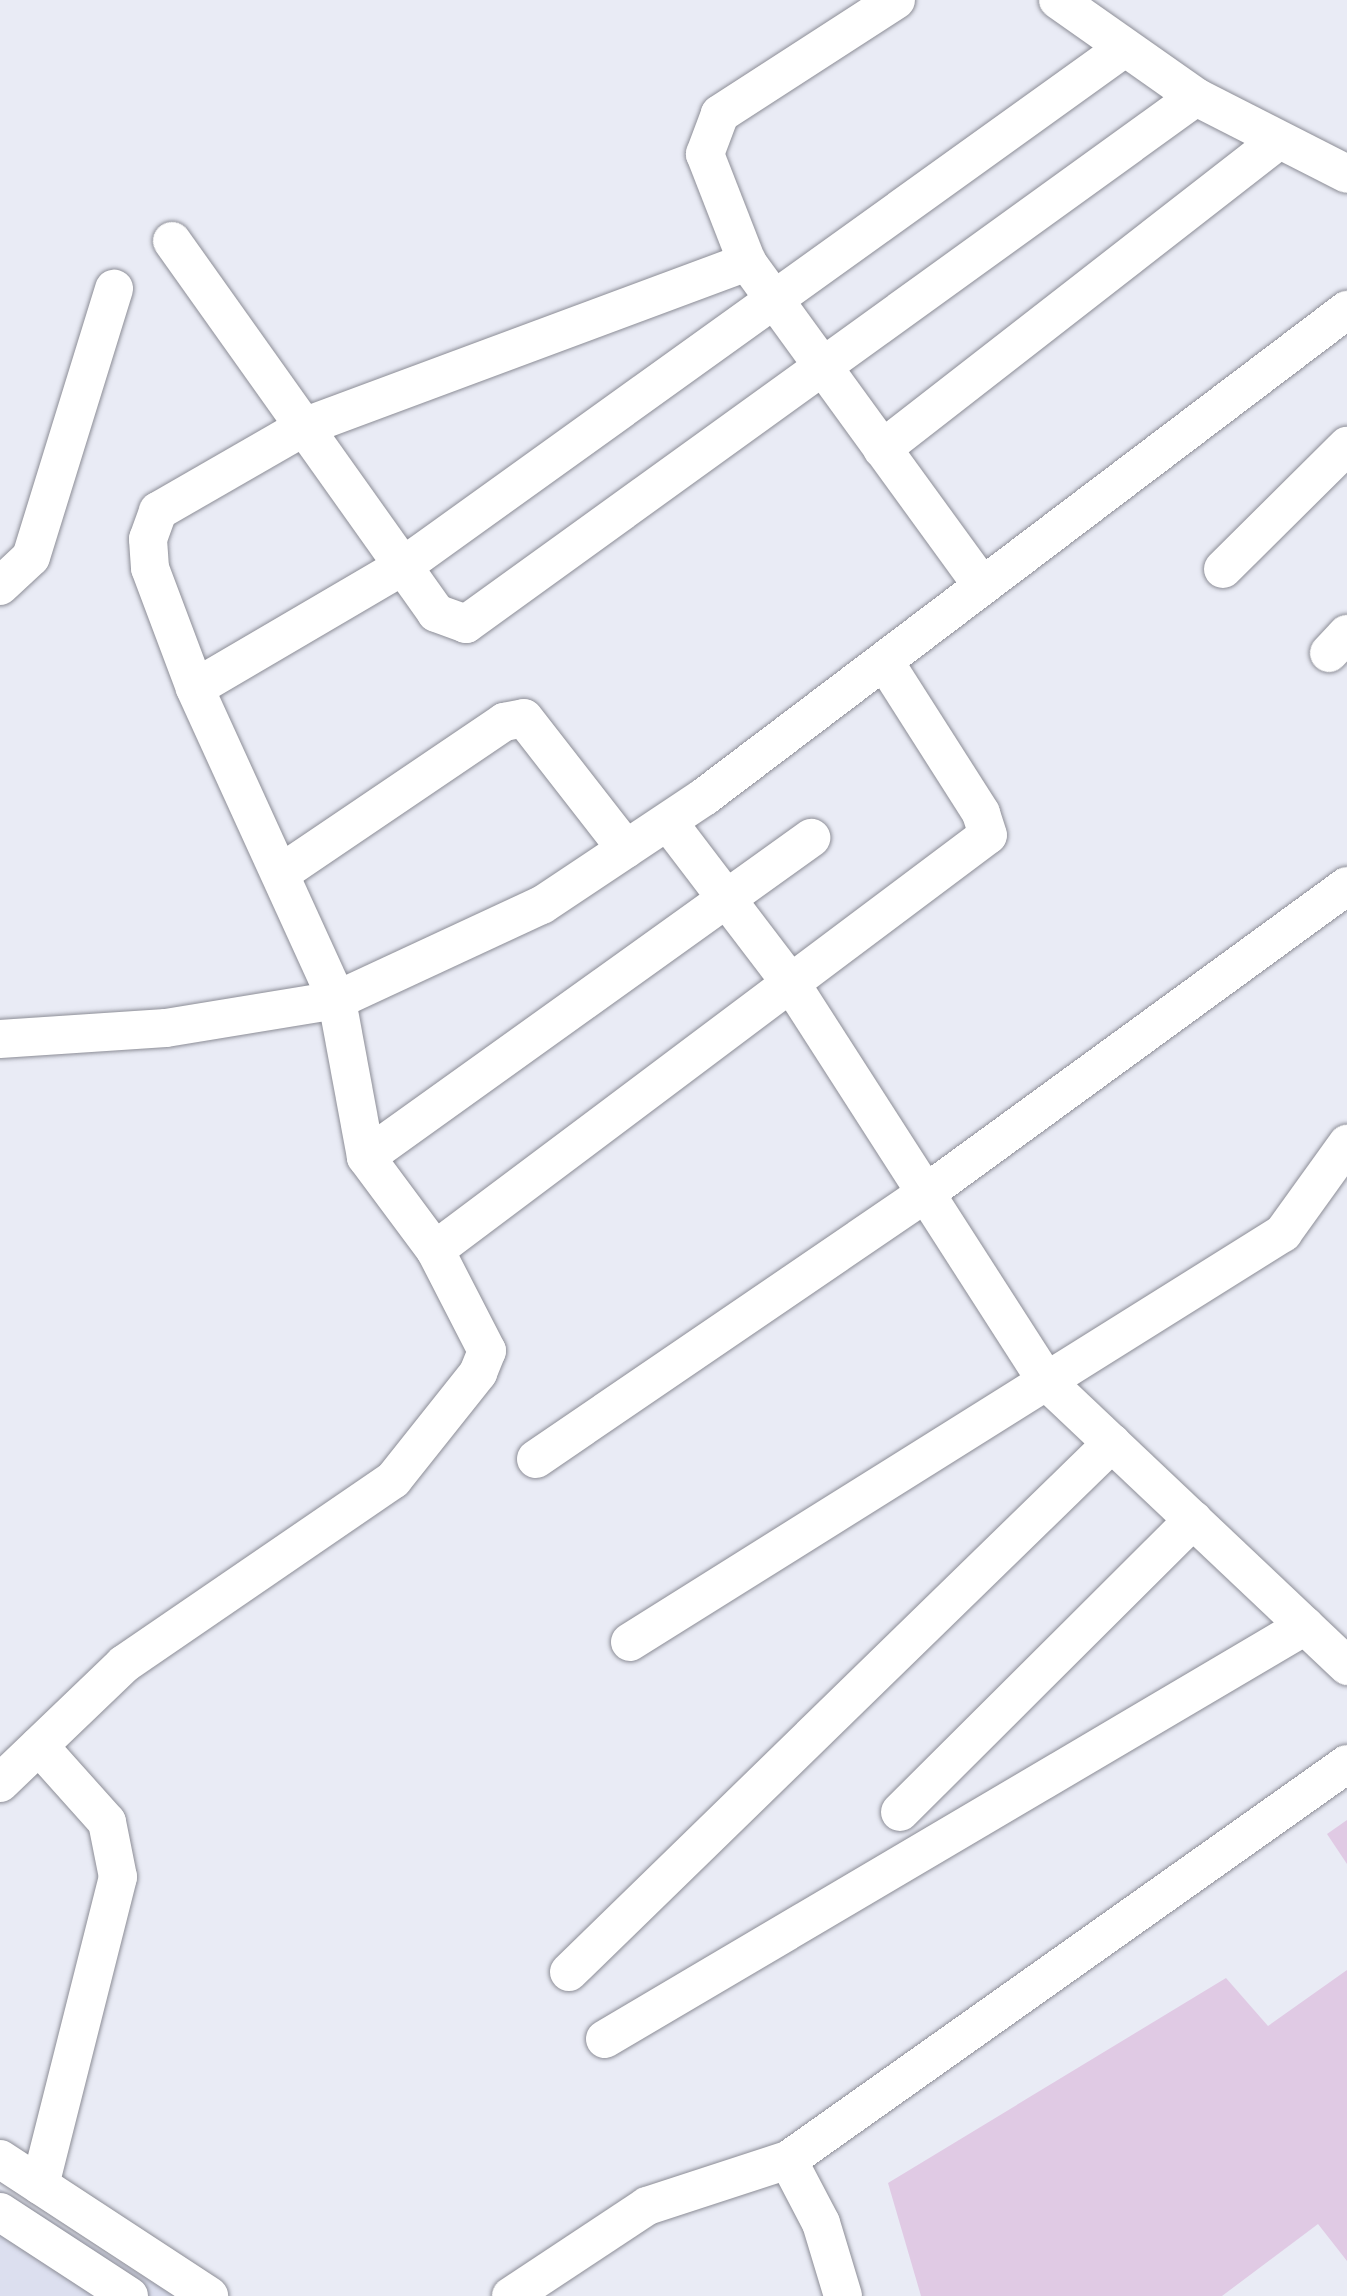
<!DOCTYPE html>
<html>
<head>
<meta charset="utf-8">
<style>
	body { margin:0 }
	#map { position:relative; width:1347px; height:2296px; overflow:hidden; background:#e9ebf5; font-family:Ubuntu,sans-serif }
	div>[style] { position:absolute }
	.built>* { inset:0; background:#dcdfef }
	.green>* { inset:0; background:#e0cae4 }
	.roads { filter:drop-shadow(0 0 2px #8c8d96) drop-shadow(0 0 2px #8c8d96) }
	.minor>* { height:38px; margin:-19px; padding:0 19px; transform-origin:19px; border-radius:19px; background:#fff }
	span { translate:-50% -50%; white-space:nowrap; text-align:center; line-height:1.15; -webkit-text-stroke:8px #e9ebf5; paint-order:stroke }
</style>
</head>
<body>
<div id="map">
	<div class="built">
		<i style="clip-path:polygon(0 2189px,175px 2296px,0 2296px)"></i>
	</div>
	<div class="green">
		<i style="clip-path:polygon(1347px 1820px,1347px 1864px,1327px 1834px)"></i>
		<i style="clip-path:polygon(1347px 1970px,1347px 2261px,1318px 2224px,1222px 2296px,921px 2296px,888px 2183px,1226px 1978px,1268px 2026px)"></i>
	</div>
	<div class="roads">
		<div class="minor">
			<i style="left:896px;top:0;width:210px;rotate:147.1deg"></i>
			<i style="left:720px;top:114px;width:43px;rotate:110.6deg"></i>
			<i style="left:705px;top:154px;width:116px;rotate:68.7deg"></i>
			<i style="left:747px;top:262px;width:400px;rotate:54deg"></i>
			<i style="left:1058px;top:0;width:169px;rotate:35.1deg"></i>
			<i style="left:1196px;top:97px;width:169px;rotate:27deg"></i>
			<i style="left:172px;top:241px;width:456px;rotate:54.6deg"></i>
			<i style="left:436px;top:613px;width:32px;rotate:20deg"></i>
			<i style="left:466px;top:624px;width:900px;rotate:-35.83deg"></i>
			<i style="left:882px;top:449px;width:503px;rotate:-37.89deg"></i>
			<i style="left:1223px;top:569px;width:175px;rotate:-44.8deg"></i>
			<i style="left:0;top:586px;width:42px;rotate:-43.1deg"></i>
			<i style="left:31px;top:557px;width:281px;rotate:-72.8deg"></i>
			<i style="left:1329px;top:653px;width:26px;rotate:-47deg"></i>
			<i style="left:195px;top:688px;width:245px;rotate:-30.4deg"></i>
			<i style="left:406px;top:564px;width:883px;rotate:-35.69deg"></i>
			<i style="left:668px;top:822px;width:205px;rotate:52.7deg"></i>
			<i style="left:792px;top:985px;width:470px;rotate:57.3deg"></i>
			<i style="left:1046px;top:1381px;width:415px;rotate:43.4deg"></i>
			<i style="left:284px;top:871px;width:266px;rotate:-34.1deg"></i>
			<i style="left:504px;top:722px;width:20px;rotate:-11deg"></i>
			<i style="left:524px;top:718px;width:166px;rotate:52.1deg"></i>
			<i style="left:0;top:1039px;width:166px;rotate:-3.8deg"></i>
			<i style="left:166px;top:1028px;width:173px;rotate:-9.3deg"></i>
			<i style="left:337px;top:1000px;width:226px;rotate:-24.9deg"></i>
			<i style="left:542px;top:905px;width:195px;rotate:-33.7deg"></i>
			<i style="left:704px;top:797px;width:807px;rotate:-37.14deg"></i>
			<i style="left:366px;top:1157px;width:548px;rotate:-35.63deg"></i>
			<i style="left:435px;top:1250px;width:691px;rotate:-36.89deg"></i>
			<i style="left:988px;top:835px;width:23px;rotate:-108deg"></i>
			<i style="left:981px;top:813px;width:180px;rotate:-122.5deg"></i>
			<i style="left:536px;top:1459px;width:472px;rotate:-34.3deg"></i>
			<i style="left:926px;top:1193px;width:521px;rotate:-36.1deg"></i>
			<i style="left:630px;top:1642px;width:771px;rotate:-32.06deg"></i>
			<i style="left:1283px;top:1233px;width:110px;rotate:-54.3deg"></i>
			<i style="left:39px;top:1746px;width:102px;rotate:48.2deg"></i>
			<i style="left:107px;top:1822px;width:56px;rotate:78.7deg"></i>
			<i style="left:118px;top:1877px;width:318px;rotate:104.2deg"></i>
			<i style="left:0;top:1783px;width:172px;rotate:-43.8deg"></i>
			<i style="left:124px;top:1664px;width:326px;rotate:-34.4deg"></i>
			<i style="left:393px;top:1480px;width:137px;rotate:-51.5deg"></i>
			<i style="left:478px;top:1373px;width:24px;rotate:-68deg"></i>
			<i style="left:487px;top:1351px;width:114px;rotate:-117.2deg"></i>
			<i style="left:435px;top:1250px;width:116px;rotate:-126.6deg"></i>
			<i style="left:366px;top:1157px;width:160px;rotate:-100.5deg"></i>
			<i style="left:337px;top:1000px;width:343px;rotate:-114.5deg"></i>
			<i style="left:195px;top:688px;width:128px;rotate:-110.6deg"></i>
			<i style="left:150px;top:568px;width:29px;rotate:-94deg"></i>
			<i style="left:148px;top:539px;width:30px;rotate:-70deg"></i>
			<i style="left:158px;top:511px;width:171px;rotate:-29.9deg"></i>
			<i style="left:306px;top:426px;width:471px;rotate:-20.4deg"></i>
			<i style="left:900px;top:1812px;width:414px;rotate:-44.9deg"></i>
			<i style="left:569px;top:1972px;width:758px;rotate:-44.25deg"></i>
			<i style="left:605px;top:2039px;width:813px;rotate:-30.54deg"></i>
			<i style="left:0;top:2159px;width:250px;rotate:33.2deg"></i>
			<i style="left:788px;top:2160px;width:71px;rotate:62.4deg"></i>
			<i style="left:821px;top:2223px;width:76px;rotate:73.2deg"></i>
			<i style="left:0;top:2212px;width:154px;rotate:33.1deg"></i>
			<i style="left:511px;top:2296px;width:163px;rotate:-33.5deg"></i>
			<i style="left:647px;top:2206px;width:148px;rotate:-18.1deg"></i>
			<i style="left:788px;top:2160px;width:685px;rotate:-35.31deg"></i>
		</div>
	</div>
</div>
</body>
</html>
